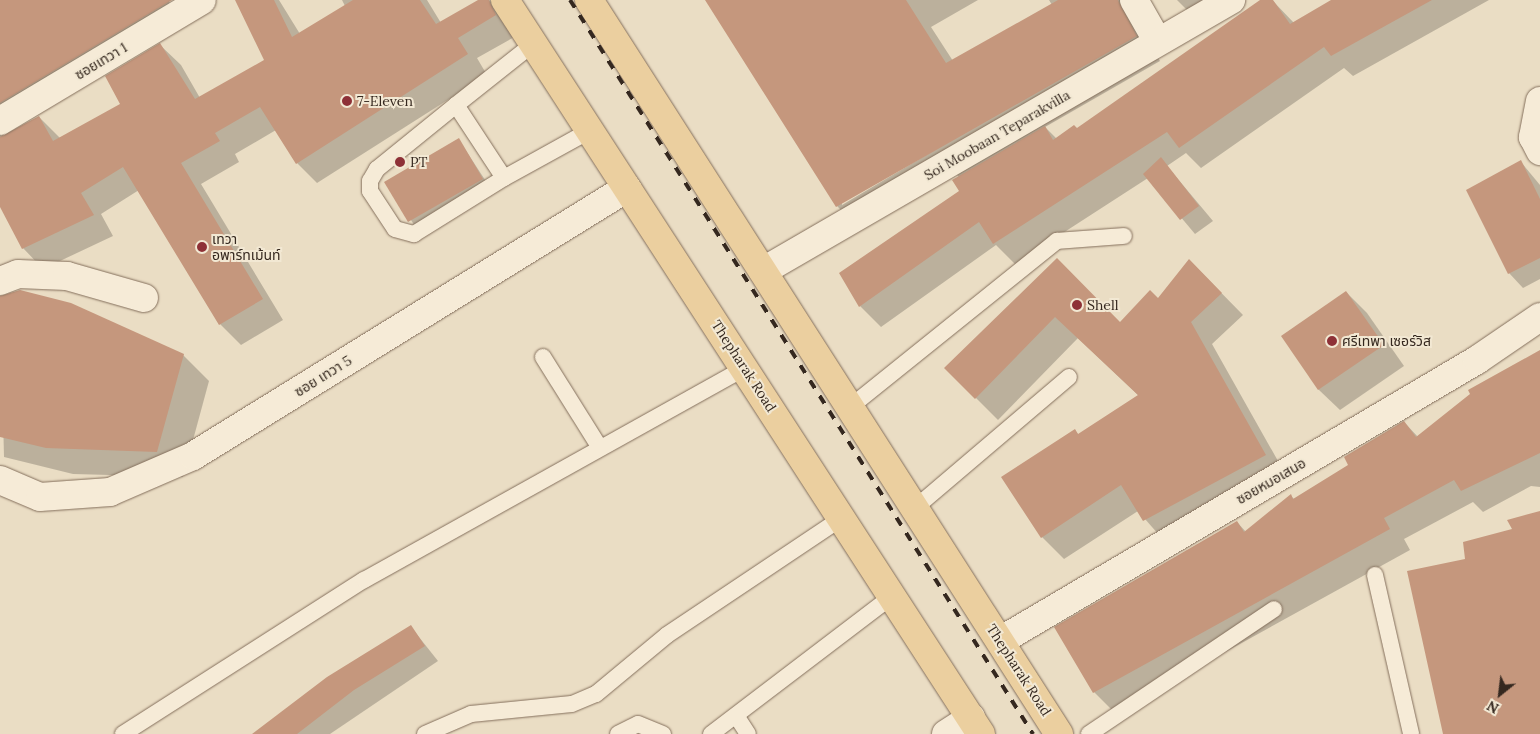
<!DOCTYPE html>
<html>
<head>
<meta charset="utf-8">
<style>
	body { margin:0 }
	#map { position:relative; width:1540px; height:734px; overflow:hidden; background:#eaddc4; font-family:Lora,"Noto Sans Thai",serif }
	div>[style] { position:absolute }
	.shadow>* { inset:0; background:#0003 }
	.building>* { inset:0; background:#c5977d }
	.roads { filter:drop-shadow(0 0 1px #846f5c) drop-shadow(0 0 1px #846f5c) }
	.service>* { height:16px; margin:-8px; padding:0 8px; transform-origin:8px; border-radius:8px; background:#f6ebd7 }
	.minor>* { height:28px; margin:-14px; padding:0 14px; transform-origin:14px; border-radius:14px; background:#f6ebd7 }
	.primary>* { height:28px; margin:-14px; padding:0 14px; transform-origin:14px; border-radius:14px; background:#ebcf9f }
	.rail>* { height:4px; margin-top:-2px; transform-origin:0; background:repeating-linear-gradient(90deg,#35281f 0 9px,transparent 0 18px) }
	.dots>* { width:14px; height:14px; translate:-50% -50%; box-sizing:border-box; border:2px solid #f2e8d3; border-radius:50% }
	span { translate:-50% -50%; white-space:nowrap; text-align:center; line-height:1.15; -webkit-text-stroke:4px #f2e8d3; paint-order:stroke }
	.street-label { font-size:14px; color:#35281f }
	.poi-label { font-size:14px; color:#35281f }
	.left { translate:0 -50%; text-align:left }
	.north { position:absolute; left:1475px; top:669px; width:50px; height:50px; -webkit-text-stroke:4px #f2e8d3; paint-order:stroke; rotate:209deg; font-size:14px; font-weight:700; line-height:20px; text-align:center; color:#35281f }
	.north::after { content:''; display:block; margin:auto; width:18px; height:22px; background:#35281f; clip-path:polygon(50% 0,100% 100%,50% 72%,0 100%) }
</style>
</head>
<body>
<div id="map">
	<div class="shadow">
		<i style="clip-path:polygon(0 0,168px 0,184px 25px,12px 128px,8px 136px,39px 117px,60px 138px,122px 104px,160px 45px,181px 65px,200px 98px,266px 61px,244px 0,279px 0,300px 34px,345px 6px,342px 0,427px 0,441px 23px,481px 0,489px 0,507px 18px,516px 36px,477px 58px,487px 75px,317px 183px,297px 163px,276px 130px,235px 154px,239px 162px,201px 184px,283px 320px,241px 345px,220px 324px,139px 190px,101px 214px,113px 236px,43px 269px,23px 248px,0 205px)"></i>
		<i style="clip-path:polygon(evenodd,707px 0,978px 0,931px 27px,953px 61px,1052px 5px,1049px 0,1124px 0,1160px 61px,1045px 127px,1057px 139px,1077px 130px,1262px 0,1272px 0,1294px 23px,1333px 0,1489px 0,1353px 76px,1344px 68px,1201px 168px,1186px 153px,1167px 166px,1213px 221px,1195px 234px,1148px 178px,1015px 264px,996px 245px,881px 327px,860px 306px,961px 192px,959px 177px,956px 174px,861px 230px,837px 206px,707px 0,938px 148px,842px 205px,842px 202px,938px 148px)"></i>
		<i style="clip-path:polygon(1177px 0,1211px 0,1189px 12px)"></i>
		<i style="clip-path:polygon(459px 140px,489px 186px,417px 229px,386px 183px)"></i>
		<i style="clip-path:polygon(1521px 162px,1540px 185px,1540px 279px,1523px 288px,1509px 273px,1468px 191px)"></i>
		<i style="clip-path:polygon(1057px 260px,1120px 324px,1158px 300px,1190px 261px,1243px 315px,1212px 344px,1287px 477px,1166px 543px,1138px 511px,1064px 559px,1042px 537px,1074px 430px,1079px 435px,1139px 396px,1078px 338px,998px 420px,946px 368px)"></i>
		<i style="clip-path:polygon(1346px 292px,1367px 313px,1404px 366px,1340px 410px,1319px 390px,1282px 336px)"></i>
		<i style="clip-path:polygon(0 296px,183px 355px,209px 381px,183px 477px,73px 474px,4px 457px)"></i>
		<i style="clip-path:polygon(1540px 352px,1540px 487px,1531px 486px,1483px 512px,1473px 502px,1404px 539px,1410px 550px,1115px 713px,1094px 692px,1237px 522px,1246px 532px,1291px 496px,1295px 500px,1349px 465px,1404px 422px,1418px 437px)"></i>
		<i style="clip-path:polygon(411px 627px,438px 661px,330px 734px,254px 734px)"></i>
	</div>
	<div class="building">
		<i style="clip-path:polygon(0 0,172px 0,0 103px)"></i>
		<i style="clip-path:polygon(235px 0,274px 0,292px 37px,353px 0,420px 0,436px 24px,478px 0,489px 0,496px 15px,458px 38px,468px 54px,296px 164px,260px 107px,215px 133px,220px 141px,181px 163px,263px 299px,219px 325px,123px 167px,81px 193px,94px 215px,22px 249px,0 207px,0 137px,39px 116px,53px 141px,120px 104px,105px 76px,160px 43px,195px 99px,264px 60px)"></i>
		<i style="clip-path:polygon(705px 0,906px 0,946px 63px,1058px 0,1118px 0,1137px 36px,836px 207px)"></i>
		<i style="clip-path:polygon(1260px 0,1273px 0,1290px 24px,1331px 0,1432px 0,1331px 56px,1324px 47px,1179px 148px,1167px 132px,993px 244px,979px 222px,859px 307px,839px 273px,959px 191px,952px 180px,1045px 126px,1053px 140px,1074px 125px,1077px 128px)"></i>
		<i style="clip-path:polygon(459px 138px,483px 179px,408px 222px,384px 182px)"></i>
		<i style="clip-path:polygon(1161px 157px,1199px 206px,1180px 220px,1143px 174px)"></i>
		<i style="clip-path:polygon(1521px 160px,1540px 199px,1540px 258px,1508px 274px,1466px 190px)"></i>
		<i style="clip-path:polygon(1057px 258px,1120px 322px,1150px 290px,1158px 298px,1189px 259px,1222px 293px,1191px 322px,1266px 455px,1143px 521px,1121px 485px,1041px 538px,1001px 477px,1075px 429px,1078px 434px,1138px 395px,1055px 317px,975px 399px,944px 368px)"></i>
		<i style="clip-path:polygon(20px 290px,71px 303px,184px 354px,157px 452px,46px 448px,0 437px,0 296px)"></i>
		<i style="clip-path:polygon(1346px 291px,1384px 345px,1318px 390px,1281px 336px)"></i>
		<i style="clip-path:polygon(1540px 350px,1540px 453px,1461px 491px,1454px 480px,1384px 518px,1390px 529px,1093px 693px,1054px 627px,1237px 521px,1244px 532px,1291px 494px,1293px 499px,1348px 465px,1344px 457px,1404px 421px,1416px 437px,1470px 394px,1468px 390px)"></i>
		<i style="clip-path:polygon(1540px 511px,1540px 734px,1443px 734px,1407px 571px,1465px 559px,1463px 542px,1512px 529px,1507px 520px)"></i>
		<i style="clip-path:polygon(411px 625px,425px 646px,354px 690px,297px 734px,252px 734px,327px 677px)"></i>
	</div>
	<div class="roads">
		<div class="service">
			<i style="left:533px;top:44px;width:98px;rotate:141.6deg"></i>
			<i style="left:456px;top:105px;width:87px;rotate:56.7deg"></i>
			<i style="left:504px;top:178px;width:97px;rotate:-28.9deg"></i>
			<i style="left:456px;top:105px;width:102px;rotate:141deg"></i>
			<i style="left:377px;top:169px;width:14px;rotate:120deg"></i>
			<i style="left:370px;top:181px;width:10px;rotate:90deg"></i>
			<i style="left:370px;top:191px;width:45px;rotate:56.7deg"></i>
			<i style="left:395px;top:229px;width:20px;rotate:15deg"></i>
			<i style="left:414px;top:234px;width:106px;rotate:-31.9deg"></i>
			<i style="left:543px;top:357px;width:107px;rotate:57.9deg"></i>
			<i style="left:849px;top:408px;width:267px;rotate:-38.8deg"></i>
			<i style="left:1057px;top:241px;width:67px;rotate:-4.3deg"></i>
			<i style="left:915px;top:508px;width:202px;rotate:-40.4deg"></i>
			<i style="left:1375px;top:575px;width:163px;rotate:77.2deg"></i>
			<i style="left:737px;top:717px;width:20px;rotate:57deg"></i>
			<i style="left:123px;top:734px;width:286px;rotate:-32.6deg"></i>
			<i style="left:364px;top:580px;width:436px;rotate:-29.1deg"></i>
			<i style="left:425px;top:734px;width:50px;rotate:-23.5deg"></i>
			<i style="left:471px;top:714px;width:101px;rotate:-5.7deg"></i>
			<i style="left:572px;top:704px;width:26px;rotate:-23deg"></i>
			<i style="left:596px;top:694px;width:92px;rotate:-39.7deg"></i>
			<i style="left:667px;top:635px;width:211px;rotate:-33.8deg"></i>
			<i style="left:618px;top:734px;width:22px;rotate:-27deg"></i>
			<i style="left:638px;top:724px;width:27px;rotate:22deg"></i>
			<i style="left:711px;top:734px;width:228px;rotate:-37.3deg"></i>
			<i style="left:1089px;top:734px;width:223px;rotate:-34deg"></i>
		</div>
		<div class="minor">
			<i style="left:1134px;top:0;width:48px;rotate:60.3deg"></i>
			<i style="left:1540px;top:101px;width:37px;rotate:101deg"></i>
			<i style="left:1533px;top:137px;width:16px;rotate:63deg"></i>
			<i style="left:0;top:121px;width:235px;rotate:-30.9deg"></i>
			<i style="left:763px;top:271px;width:541px;rotate:-30.07deg"></i>
			<i style="left:0;top:281px;width:19px;rotate:-21deg"></i>
			<i style="left:18px;top:274px;width:49px;rotate:2.3deg"></i>
			<i style="left:67px;top:276px;width:80px;rotate:15.9deg"></i>
			<i style="left:0;top:480px;width:43px;rotate:23deg"></i>
			<i style="left:40px;top:497px;width:70px;rotate:-4.1deg"></i>
			<i style="left:110px;top:492px;width:90px;rotate:-23.4deg"></i>
			<i style="left:193px;top:456px;width:510px;rotate:-31.7deg"></i>
			<i style="left:1000px;top:641px;width:554px;rotate:-30.5deg"></i>
			<i style="left:1477px;top:360px;width:76px;rotate:-34.3deg"></i>
			<i style="left:946px;top:734px;width:30px;rotate:-33deg"></i>
		</div>
		<div class="primary">
			<i style="left:505px;top:0;width:875px;rotate:57.04deg"></i>
			<i style="left:589px;top:0;width:872px;rotate:57.37deg"></i>
		</div>
	</div>
	<div class="rail">
		<i style="left:570px;top:0;width:868px;rotate:57.76deg"></i>
	</div>
	<div class="dots">
		<i style="left:347px;top:101px;background:#8e3137"></i>
		<i style="left:400px;top:162px;background:#8e3137"></i>
		<i style="left:202px;top:247px;background:#8e3137"></i>
		<i style="left:1077px;top:305px;background:#8e3137"></i>
		<i style="left:1332px;top:341px;background:#8e3137"></i>
	</div>
	<div class="street-label">
		<span style="left:101px;top:61px;rotate:-31deg">ซอยเทวา 1</span>
		<span style="left:997px;top:135px;rotate:-30deg">Soi Moobaan Teparakvilla</span>
		<span style="left:744px;top:366px;rotate:57deg">Thepharak Road</span>
		<span style="left:323px;top:376px;rotate:-32deg">ซอย เทวา 5</span>
		<span style="left:1271px;top:481px;rotate:-30deg">ซอยหมอเสนอ</span>
		<span style="left:1019px;top:670px;rotate:57deg">Thepharak Road</span>
	</div>
	<div class="poi-label">
		<span class="left" style="left:357px;top:101px">7-Eleven</span>
		<span class="left" style="left:410px;top:162px">PT</span>
		<span class="left" style="left:212px;top:247px">เทวา<br>อพาร์ทเม้นท์</span>
		<span class="left" style="left:1087px;top:305px">Shell</span>
		<span class="left" style="left:1342px;top:341px">ศรีเทพา เซอร์วิส</span>
	</div>
	<div class="north">N</div>
</div>
</body>
</html>
